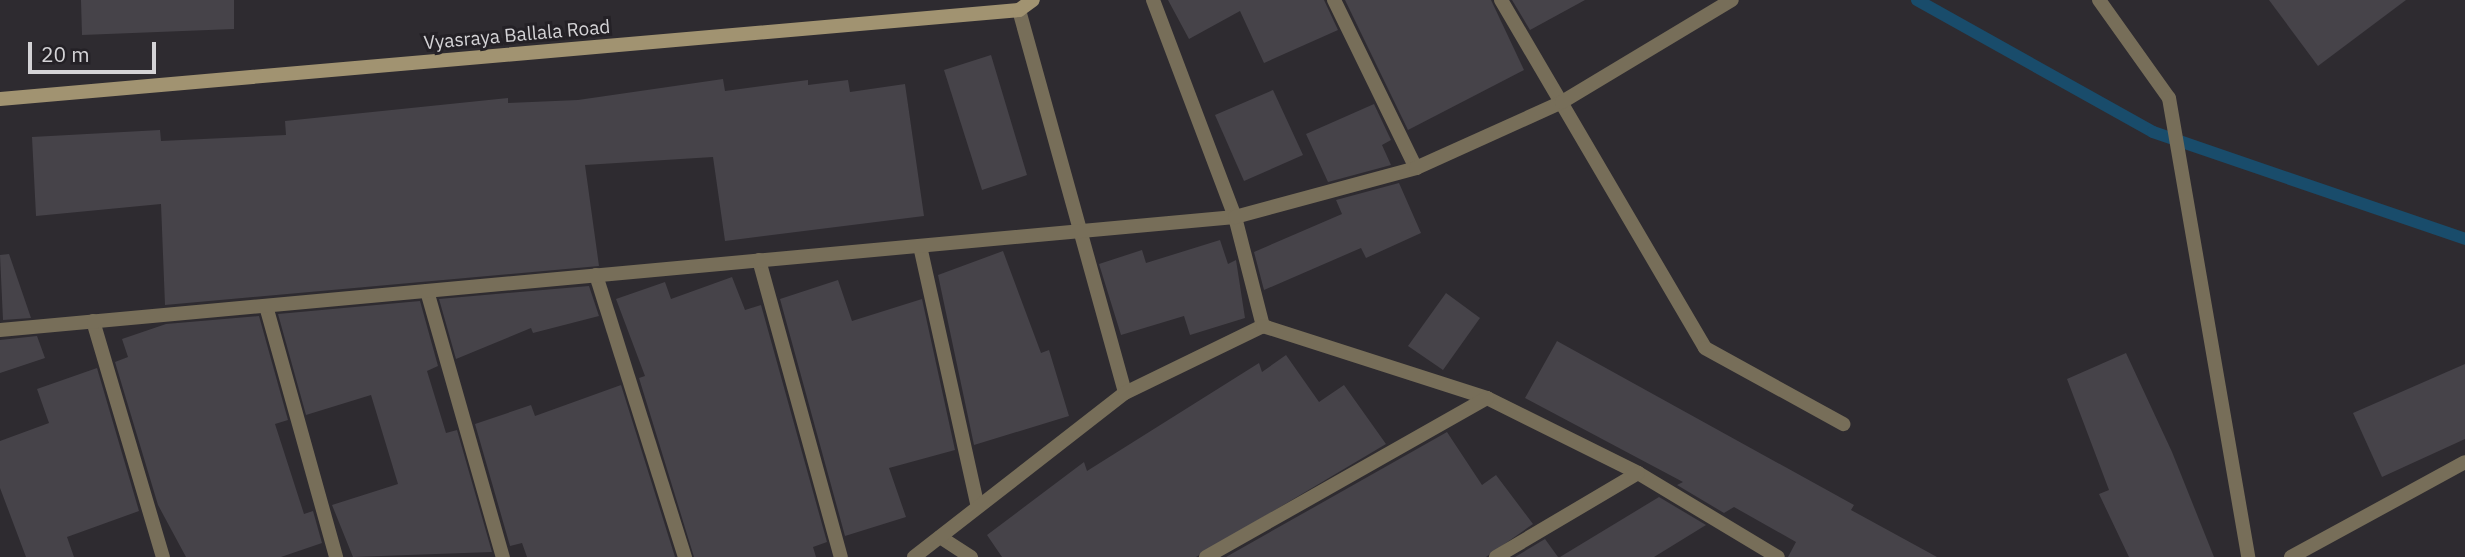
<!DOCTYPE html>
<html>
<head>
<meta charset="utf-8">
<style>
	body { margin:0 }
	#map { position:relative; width:2465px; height:557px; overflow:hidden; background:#2e2b30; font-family:"IBM Plex Sans",sans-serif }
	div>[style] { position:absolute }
	.stream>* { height:12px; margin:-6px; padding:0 6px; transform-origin:6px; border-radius:6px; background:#194c6b }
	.building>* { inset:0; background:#464349 }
	.street>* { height:14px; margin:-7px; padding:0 7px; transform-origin:7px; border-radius:7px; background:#776e59 }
	.secondary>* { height:14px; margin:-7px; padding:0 7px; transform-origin:7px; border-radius:7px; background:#a19371 }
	span { translate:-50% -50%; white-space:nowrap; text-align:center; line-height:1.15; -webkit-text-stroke:6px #242126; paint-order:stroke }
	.street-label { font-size:19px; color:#d4d3d6 }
	.scale { position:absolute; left:28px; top:42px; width:128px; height:32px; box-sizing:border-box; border:4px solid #d4d3d6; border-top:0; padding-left:9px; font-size:21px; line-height:24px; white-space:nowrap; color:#d4d3d6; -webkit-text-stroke:5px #242126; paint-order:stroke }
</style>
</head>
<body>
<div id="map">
	<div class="stream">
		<i style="left:1917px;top:0;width:270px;rotate:29.2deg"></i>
		<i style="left:2153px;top:132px;width:330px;rotate:18.9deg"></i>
	</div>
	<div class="building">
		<i style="clip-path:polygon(81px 0,234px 0,234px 29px,82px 35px)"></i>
		<i style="clip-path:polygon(1168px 0,1324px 0,1338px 30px,1264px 63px,1240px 11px,1189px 39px)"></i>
		<i style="clip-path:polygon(1345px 0,1491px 0,1524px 70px,1408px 130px)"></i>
		<i style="clip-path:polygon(1512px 0,1585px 0,1530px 30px)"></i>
		<i style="clip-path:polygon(2269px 0,2406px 0,2318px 66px)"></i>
		<i style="clip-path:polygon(991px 55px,1027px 175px,982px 190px,944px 70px)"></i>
		<i style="clip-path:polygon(723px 79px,725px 91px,808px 80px,808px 85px,848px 80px,850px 92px,905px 84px,924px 216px,725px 241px,713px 157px,585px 165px,599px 266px,165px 305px,161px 204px,36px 216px,32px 137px,160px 130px,161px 141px,286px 135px,285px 121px,508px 98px,508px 103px,578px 100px)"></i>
		<i style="clip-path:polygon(1273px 90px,1303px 155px,1244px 181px,1215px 115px)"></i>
		<i style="clip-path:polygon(1374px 104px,1391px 140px,1382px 145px,1391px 165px,1328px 182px,1306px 134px)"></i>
		<i style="clip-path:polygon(1399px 183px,1421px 233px,1366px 258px,1361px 248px,1264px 290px,1254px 252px,1342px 214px,1336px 200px)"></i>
		<i style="clip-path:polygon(1220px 240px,1228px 264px,1236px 260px,1245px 318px,1190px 335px,1184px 316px,1121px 335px,1099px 264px,1142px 250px,1146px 263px)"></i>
		<i style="clip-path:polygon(1003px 251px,1041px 353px,1049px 350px,1069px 416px,974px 445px,938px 275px)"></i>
		<i style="clip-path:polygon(9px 254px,31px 318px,3px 320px,0 255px)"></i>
		<i style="clip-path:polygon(732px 277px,745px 310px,761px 305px,827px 542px,813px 547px,816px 557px,694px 557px,639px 378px,645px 376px,616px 299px,665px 282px,671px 299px)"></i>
		<i style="clip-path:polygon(838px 280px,852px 321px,922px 299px,955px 450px,889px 468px,906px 517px,845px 536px,780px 299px)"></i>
		<i style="clip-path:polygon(589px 286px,599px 316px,533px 333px,531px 328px,456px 359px,439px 299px)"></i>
		<i style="clip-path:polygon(1446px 293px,1480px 318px,1443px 370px,1408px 346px)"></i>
		<i style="clip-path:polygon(420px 301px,438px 366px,427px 371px,446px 433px,457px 430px,492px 552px,353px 557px,332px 505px,398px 484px,371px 395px,306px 415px,278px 314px)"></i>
		<i style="clip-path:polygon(259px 316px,288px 420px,275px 424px,304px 514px,313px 511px,322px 543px,281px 557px,186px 557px,158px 505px,115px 362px,128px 357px,122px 339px,166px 324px)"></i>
		<i style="clip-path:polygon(37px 336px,45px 358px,0 373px,0 340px)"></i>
		<i style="clip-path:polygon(1557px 341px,1854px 505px,1851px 510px,1937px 557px,1788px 557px,1796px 542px,1734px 507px,1724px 513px,1677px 485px,1683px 482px,1525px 398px)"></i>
		<i style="clip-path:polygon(2126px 353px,2172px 452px,2214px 557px,2129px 557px,2099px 494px,2109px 490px,2067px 379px)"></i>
		<i style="clip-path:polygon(1286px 355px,1319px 402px,1344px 385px,1386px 444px,1196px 557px,1002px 557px,987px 535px,1084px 462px,1087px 471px,1259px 363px,1262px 372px)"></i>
		<i style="clip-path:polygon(2465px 364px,2465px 439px,2382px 477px,2353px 413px)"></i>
		<i style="clip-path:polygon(97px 368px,139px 511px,67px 537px,74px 557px,26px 557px,0 488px,0 441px,49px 423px,37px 389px)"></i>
		<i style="clip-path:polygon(621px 385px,675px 557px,527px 557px,522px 543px,510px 546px,475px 424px,531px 405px,535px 416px)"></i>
		<i style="clip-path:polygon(1447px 432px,1482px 485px,1496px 475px,1533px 524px,1486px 557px,1226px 557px)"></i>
		<i style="clip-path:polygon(1659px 497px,1706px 525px,1654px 557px,1560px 557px)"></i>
		<i style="clip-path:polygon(1545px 539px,1558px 557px,1515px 557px)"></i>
	</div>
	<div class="street">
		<i style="left:1153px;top:0;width:232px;rotate:69.3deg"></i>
		<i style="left:1235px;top:217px;width:113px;rotate:75.6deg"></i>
		<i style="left:1334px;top:0;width:187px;rotate:64deg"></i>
		<i style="left:1501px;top:0;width:403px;rotate:59.6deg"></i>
		<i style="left:1705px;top:348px;width:158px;rotate:28.8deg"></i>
		<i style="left:2099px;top:0;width:120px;rotate:54.5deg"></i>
		<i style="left:2169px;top:98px;width:466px;rotate:80.2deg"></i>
		<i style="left:1019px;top:10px;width:397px;rotate:74.5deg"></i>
		<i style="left:920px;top:246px;width:267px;rotate:77.5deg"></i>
		<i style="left:759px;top:260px;width:308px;rotate:74.6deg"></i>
		<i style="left:596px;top:275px;width:296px;rotate:72.5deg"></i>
		<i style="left:427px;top:291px;width:277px;rotate:74.1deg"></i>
		<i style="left:266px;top:306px;width:261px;rotate:74.4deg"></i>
		<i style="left:93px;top:321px;width:246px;rotate:73.5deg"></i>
		<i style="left:0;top:330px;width:1240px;rotate:-5.23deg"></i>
		<i style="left:1235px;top:217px;width:188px;rotate:-15.1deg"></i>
		<i style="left:1416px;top:168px;width:160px;rotate:-24.3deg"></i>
		<i style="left:1562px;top:102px;width:198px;rotate:-31deg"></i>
		<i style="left:940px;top:537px;width:37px;rotate:33deg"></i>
		<i style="left:914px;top:557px;width:267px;rotate:-37.9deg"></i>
		<i style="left:1125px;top:393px;width:153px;rotate:-25.9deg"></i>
		<i style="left:1263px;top:326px;width:235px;rotate:17.8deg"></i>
		<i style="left:1487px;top:398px;width:169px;rotate:26.4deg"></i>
		<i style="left:1638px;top:473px;width:163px;rotate:31deg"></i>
		<i style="left:1206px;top:557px;width:323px;rotate:-29.5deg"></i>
		<i style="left:1496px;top:557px;width:165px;rotate:-30.6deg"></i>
		<i style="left:2291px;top:557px;width:198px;rotate:-28.6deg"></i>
	</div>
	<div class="secondary">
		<i style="left:0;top:99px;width:1023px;rotate:-4.99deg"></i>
		<i style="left:1019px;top:10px;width:17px;rotate:-36deg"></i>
	</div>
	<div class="street-label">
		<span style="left:517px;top:35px;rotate:-5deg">Vyasraya Ballala Road</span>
	</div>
	<div class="scale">20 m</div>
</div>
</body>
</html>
